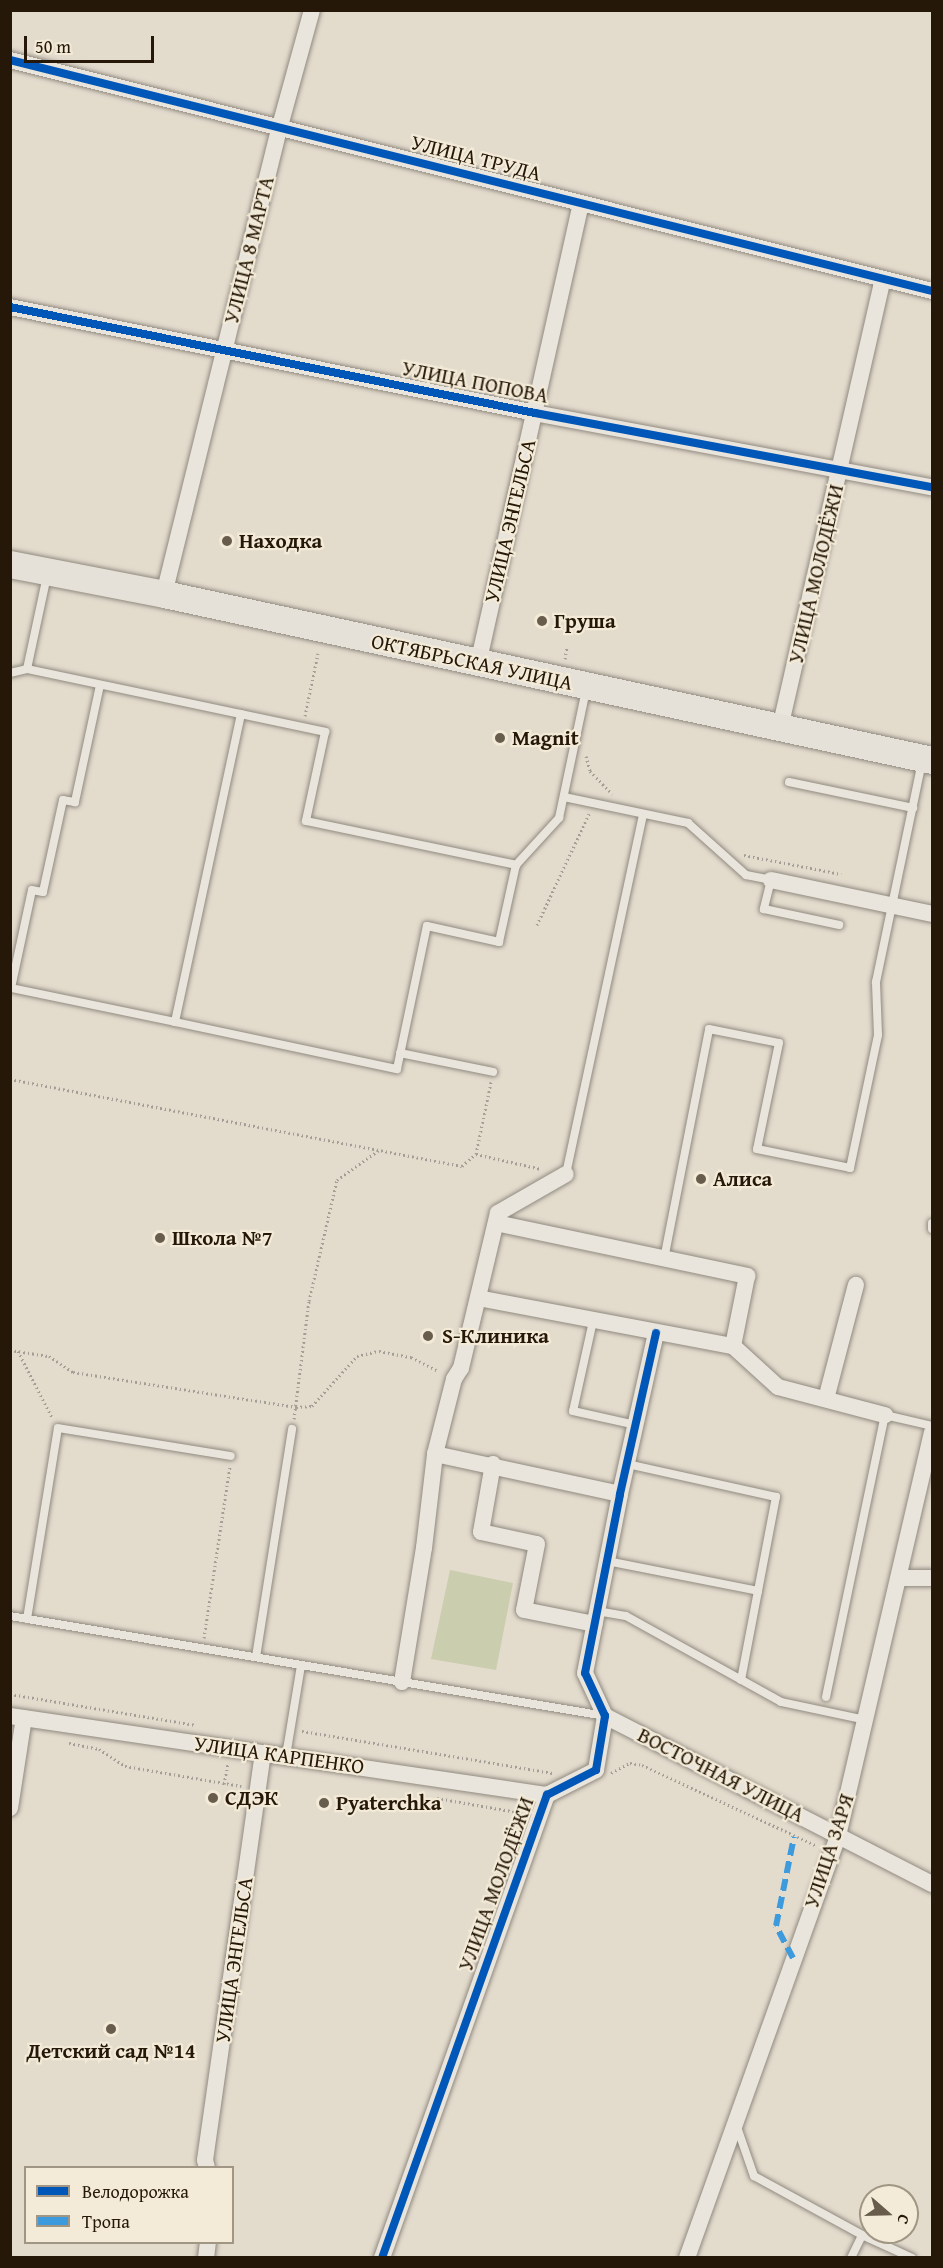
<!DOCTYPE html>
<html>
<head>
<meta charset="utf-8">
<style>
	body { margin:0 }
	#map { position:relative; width:943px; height:2268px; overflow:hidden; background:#e3dbcc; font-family:"Gentium Book Plus",serif }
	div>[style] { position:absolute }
	.green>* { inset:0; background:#cacdae }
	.path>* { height:3px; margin-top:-1.5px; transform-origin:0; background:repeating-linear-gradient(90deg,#a39f96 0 1.5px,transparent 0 4.5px) }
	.roads { filter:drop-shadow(0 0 2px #908a80) drop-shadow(0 0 2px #908a80) }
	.lane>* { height:8px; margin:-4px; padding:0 4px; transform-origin:4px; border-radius:4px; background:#e9e5dd }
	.street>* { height:16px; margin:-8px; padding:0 8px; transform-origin:8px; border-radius:8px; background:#e9e5dd }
	.primary>* { height:27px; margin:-13.5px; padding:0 13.5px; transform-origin:13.5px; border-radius:13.5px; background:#e6e1d8 }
	.quiet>* { height:6px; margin-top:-3px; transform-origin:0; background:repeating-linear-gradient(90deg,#3c9add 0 12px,transparent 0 18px) }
	.cycleway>* { height:8px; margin:-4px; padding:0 4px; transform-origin:4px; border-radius:4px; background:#0057b8 }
	.dots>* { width:16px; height:16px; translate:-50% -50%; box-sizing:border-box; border:3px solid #f3ead7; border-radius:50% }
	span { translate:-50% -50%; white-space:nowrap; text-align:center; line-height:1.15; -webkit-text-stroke:4.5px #f3ead7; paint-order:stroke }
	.street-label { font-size:21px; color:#261808 }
	.poi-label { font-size:21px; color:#261808; font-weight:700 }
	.left { translate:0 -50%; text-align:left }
	.frame { position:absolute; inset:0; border:12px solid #261808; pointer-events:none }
	.legend { position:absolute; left:24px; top:2166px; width:210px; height:78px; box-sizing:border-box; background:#f3ead7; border:2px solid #a19684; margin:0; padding:8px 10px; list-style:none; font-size:18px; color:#261808 }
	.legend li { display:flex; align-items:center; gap:12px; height:30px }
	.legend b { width:30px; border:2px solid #a19684 }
	.north { position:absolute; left:859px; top:2184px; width:60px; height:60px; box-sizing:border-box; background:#f3ead7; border:2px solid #a19684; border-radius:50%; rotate:110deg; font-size:16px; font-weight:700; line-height:24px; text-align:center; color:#261808 }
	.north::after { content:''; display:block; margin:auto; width:21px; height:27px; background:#685c4d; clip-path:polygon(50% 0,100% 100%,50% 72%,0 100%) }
	.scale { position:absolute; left:24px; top:36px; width:130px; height:27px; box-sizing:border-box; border:3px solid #261808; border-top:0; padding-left:8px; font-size:18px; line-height:21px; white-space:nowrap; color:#261808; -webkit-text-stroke:4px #f3ead7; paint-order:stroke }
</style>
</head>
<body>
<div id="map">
	<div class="green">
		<i style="clip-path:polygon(450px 1570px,513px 1583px,496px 1670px,431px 1659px)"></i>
	</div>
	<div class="path">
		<i style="left:565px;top:659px;width:13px;rotate:-81deg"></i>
		<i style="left:305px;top:716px;width:64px;rotate:-78.3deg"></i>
		<i style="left:586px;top:756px;width:16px;rotate:75deg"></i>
		<i style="left:590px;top:771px;width:32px;rotate:46deg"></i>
		<i style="left:744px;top:855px;width:99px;rotate:11.1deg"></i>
		<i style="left:537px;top:925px;width:123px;rotate:-64.9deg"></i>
		<i style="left:10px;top:1079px;width:460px;rotate:10.9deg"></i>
		<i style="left:462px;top:1166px;width:18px;rotate:-41deg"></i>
		<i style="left:476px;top:1154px;width:67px;rotate:13deg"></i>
		<i style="left:476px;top:1154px;width:74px;rotate:-78.2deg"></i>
		<i style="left:10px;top:1350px;width:39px;rotate:9deg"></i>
		<i style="left:49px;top:1356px;width:29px;rotate:34deg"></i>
		<i style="left:73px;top:1372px;width:226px;rotate:8.9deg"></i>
		<i style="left:296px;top:1407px;width:16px;rotate:-4deg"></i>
		<i style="left:312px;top:1406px;width:67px;rotate:-48deg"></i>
		<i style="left:357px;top:1356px;width:23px;rotate:-13deg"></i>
		<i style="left:379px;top:1351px;width:33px;rotate:11deg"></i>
		<i style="left:411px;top:1357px;width:31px;rotate:27deg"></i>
		<i style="left:18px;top:1351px;width:76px;rotate:62.8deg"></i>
		<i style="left:294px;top:1419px;width:119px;rotate:-82.8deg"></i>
		<i style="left:309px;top:1301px;width:124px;rotate:-77deg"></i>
		<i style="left:337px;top:1180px;width:52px;rotate:-35.5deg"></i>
		<i style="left:204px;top:1638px;width:174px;rotate:-81.4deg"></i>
		<i style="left:10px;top:1694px;width:188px;rotate:9.5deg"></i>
		<i style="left:302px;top:1731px;width:254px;rotate:9.5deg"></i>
		<i style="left:69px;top:1743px;width:31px;rotate:11deg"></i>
		<i style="left:99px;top:1749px;width:31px;rotate:33deg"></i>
		<i style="left:125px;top:1766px;width:118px;rotate:9.8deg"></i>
		<i style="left:611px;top:1773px;width:21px;rotate:-28deg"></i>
		<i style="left:630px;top:1763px;width:12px;rotate:9deg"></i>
		<i style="left:642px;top:1765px;width:191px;rotate:24.8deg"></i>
		<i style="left:224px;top:1784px;width:20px;rotate:-79deg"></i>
		<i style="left:437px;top:1798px;width:86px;rotate:10deg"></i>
	</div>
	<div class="roads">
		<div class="lane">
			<i style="left:27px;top:669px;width:95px;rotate:-77.9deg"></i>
			<i style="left:10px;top:673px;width:17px;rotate:-13deg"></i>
			<i style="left:27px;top:669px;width:305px;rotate:11.9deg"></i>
			<i style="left:325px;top:732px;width:91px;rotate:102.1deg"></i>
			<i style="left:306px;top:821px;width:215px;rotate:11.8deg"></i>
			<i style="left:100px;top:685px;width:120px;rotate:102.1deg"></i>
			<i style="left:75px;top:802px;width:12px;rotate:-171deg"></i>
			<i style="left:63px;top:800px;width:94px;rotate:102.3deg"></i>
			<i style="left:43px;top:892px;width:11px;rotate:-170deg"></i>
			<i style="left:32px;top:890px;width:100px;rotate:102.1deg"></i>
			<i style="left:11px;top:988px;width:167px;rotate:11.7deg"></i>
			<i style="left:241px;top:714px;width:315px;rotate:102.1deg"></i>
			<i style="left:175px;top:1022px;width:227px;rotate:12deg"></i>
			<i style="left:397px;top:1069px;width:146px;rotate:-78.2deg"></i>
			<i style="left:427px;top:926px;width:74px;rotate:12.5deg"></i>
			<i style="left:499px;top:942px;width:79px;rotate:-77.6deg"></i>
			<i style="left:516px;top:865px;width:64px;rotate:-47.5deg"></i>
			<i style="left:559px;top:818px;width:131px;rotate:-78.1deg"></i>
			<i style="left:789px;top:782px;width:127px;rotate:11.8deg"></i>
			<i style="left:564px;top:797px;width:127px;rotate:11.8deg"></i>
			<i style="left:688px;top:823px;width:78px;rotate:41.9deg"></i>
			<i style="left:746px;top:875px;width:25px;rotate:11deg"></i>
			<i style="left:771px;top:880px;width:30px;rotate:104deg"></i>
			<i style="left:764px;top:909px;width:77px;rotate:12deg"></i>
			<i style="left:400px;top:1053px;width:95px;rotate:11.5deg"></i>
			<i style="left:566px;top:1174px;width:368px;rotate:-77.9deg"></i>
			<i style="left:932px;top:1223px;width:6px;rotate:90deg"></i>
			<i style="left:664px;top:1259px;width:234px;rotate:-78.9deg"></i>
			<i style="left:709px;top:1029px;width:71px;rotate:11.3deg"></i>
			<i style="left:779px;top:1043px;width:108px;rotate:101.7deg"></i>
			<i style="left:757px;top:1149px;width:95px;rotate:11.5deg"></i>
			<i style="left:850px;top:1168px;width:136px;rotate:-78.1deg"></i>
			<i style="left:878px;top:1035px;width:53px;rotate:-92.2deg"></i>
			<i style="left:876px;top:982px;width:225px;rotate:-78.2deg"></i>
			<i style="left:593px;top:1321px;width:92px;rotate:102.5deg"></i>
			<i style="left:573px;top:1411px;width:65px;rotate:12.5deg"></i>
			<i style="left:607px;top:1561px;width:154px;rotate:11.2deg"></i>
			<i style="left:758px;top:1591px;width:96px;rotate:-79.2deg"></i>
			<i style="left:776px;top:1497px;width:153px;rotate:-167.5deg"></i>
			<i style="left:597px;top:1611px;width:29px;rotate:10deg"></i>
			<i style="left:626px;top:1616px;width:177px;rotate:29deg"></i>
			<i style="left:781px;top:1702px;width:87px;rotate:12deg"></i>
			<i style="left:10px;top:1616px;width:603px;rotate:9.54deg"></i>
			<i style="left:27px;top:1619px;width:193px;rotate:-80.8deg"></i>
			<i style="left:58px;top:1428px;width:175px;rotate:9.2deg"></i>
			<i style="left:256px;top:1657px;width:231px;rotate:-81deg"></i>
			<i style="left:741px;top:1680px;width:91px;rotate:-79.2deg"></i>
			<i style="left:826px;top:1697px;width:288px;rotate:-78.2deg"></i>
			<i style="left:885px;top:1415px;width:48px;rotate:13.2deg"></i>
			<i style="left:286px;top:1756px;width:92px;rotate:-80.6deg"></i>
			<i style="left:737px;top:2127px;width:52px;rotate:70.9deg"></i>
			<i style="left:754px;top:2176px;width:123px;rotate:28.6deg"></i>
			<i style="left:862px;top:2235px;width:55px;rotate:24.7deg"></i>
			<i style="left:851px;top:2258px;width:25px;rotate:-64deg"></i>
		</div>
		<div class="street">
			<i style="left:10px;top:60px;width:950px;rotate:14.07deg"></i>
			<i style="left:10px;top:307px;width:536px;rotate:11.41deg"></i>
			<i style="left:535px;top:413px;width:404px;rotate:10.6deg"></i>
			<i style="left:164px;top:594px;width:482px;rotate:-76.1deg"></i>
			<i style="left:280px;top:126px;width:120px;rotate:-74.6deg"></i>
			<i style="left:478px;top:664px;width:472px;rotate:-77.4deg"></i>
			<i style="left:780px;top:728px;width:460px;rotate:-77.1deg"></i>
			<i style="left:771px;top:880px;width:165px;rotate:11.9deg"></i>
			<i style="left:496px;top:1223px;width:257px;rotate:11.9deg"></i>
			<i style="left:747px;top:1276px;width:71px;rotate:101.3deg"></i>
			<i style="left:478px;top:1298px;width:259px;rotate:10.7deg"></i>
			<i style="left:733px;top:1346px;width:61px;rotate:42.3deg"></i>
			<i style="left:778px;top:1387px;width:111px;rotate:14.7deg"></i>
			<i style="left:826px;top:1399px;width:118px;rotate:-75.3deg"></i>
			<i style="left:435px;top:1454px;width:189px;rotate:12.2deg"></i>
			<i style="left:493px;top:1464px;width:69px;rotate:100deg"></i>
			<i style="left:481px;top:1532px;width:57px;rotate:12.1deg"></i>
			<i style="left:537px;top:1544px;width:67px;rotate:101.1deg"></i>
			<i style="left:524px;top:1610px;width:72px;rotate:11.2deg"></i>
			<i style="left:901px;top:1578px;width:31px"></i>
			<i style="left:402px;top:1682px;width:136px;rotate:-80.7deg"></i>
			<i style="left:424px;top:1548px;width:95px;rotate:-83.3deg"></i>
			<i style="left:435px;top:1454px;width:77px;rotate:-75.8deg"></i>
			<i style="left:454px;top:1379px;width:13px;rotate:-58deg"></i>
			<i style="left:461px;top:1368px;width:159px;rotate:-76.6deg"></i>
			<i style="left:498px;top:1213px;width:78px;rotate:-29.8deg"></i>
			<i style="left:10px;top:1716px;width:543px;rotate:8.37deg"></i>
			<i style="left:605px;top:1716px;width:368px;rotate:27.2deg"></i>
			<i style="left:10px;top:1808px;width:91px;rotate:-81.2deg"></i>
			<i style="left:207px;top:2168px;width:8px;rotate:-104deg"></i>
			<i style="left:205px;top:2160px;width:411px;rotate:-81.9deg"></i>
			<i style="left:206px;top:2258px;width:16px;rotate:-83deg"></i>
			<i style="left:382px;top:2258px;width:492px;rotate:-70.4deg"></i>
			<i style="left:547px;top:1795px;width:55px;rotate:-27deg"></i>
			<i style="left:596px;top:1770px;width:55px;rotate:-80.5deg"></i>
			<i style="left:605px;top:1716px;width:47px;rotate:-114.9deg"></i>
			<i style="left:585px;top:1673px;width:182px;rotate:-78.9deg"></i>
			<i style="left:620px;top:1494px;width:165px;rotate:-77.4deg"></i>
			<i style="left:687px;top:2258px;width:448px;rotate:-70.3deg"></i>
			<i style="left:838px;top:1836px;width:414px;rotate:-76.9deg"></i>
		</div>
		<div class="primary">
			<i style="left:10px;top:564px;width:157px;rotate:11deg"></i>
			<i style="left:164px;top:594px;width:786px;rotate:12.2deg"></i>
		</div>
	</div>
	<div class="quiet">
		<i style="left:793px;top:1958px;width:36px;rotate:-118deg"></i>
		<i style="left:776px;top:1926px;width:91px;rotate:-78.6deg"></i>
	</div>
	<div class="cycleway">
		<i style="left:10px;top:60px;width:950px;rotate:14.07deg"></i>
		<i style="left:10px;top:307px;width:536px;rotate:11.41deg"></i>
		<i style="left:535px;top:413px;width:404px;rotate:10.6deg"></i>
		<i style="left:382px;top:2258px;width:492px;rotate:-70.4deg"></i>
		<i style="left:547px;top:1795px;width:55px;rotate:-27deg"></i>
		<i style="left:596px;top:1770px;width:55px;rotate:-80.5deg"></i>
		<i style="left:605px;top:1716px;width:47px;rotate:-114.9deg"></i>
		<i style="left:585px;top:1673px;width:182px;rotate:-78.9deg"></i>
		<i style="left:620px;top:1494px;width:165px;rotate:-77.4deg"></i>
	</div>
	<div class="dots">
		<i style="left:227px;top:541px;background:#685c4d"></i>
		<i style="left:542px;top:621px;background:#685c4d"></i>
		<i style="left:500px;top:738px;background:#685c4d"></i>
		<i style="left:701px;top:1179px;background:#685c4d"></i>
		<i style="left:160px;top:1238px;background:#685c4d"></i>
		<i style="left:428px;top:1336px;background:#685c4d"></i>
		<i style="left:213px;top:1798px;background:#685c4d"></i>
		<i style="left:324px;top:1803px;background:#685c4d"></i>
		<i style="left:111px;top:2029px;background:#685c4d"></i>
	</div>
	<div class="street-label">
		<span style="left:476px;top:158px;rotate:14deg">УЛИЦА ТРУДА</span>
		<span style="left:249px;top:250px;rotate:-76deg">УЛИЦА 8 МАРТА</span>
		<span style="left:475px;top:382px;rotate:11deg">УЛИЦА ПОПОВА</span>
		<span style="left:510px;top:521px;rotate:-77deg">УЛИЦА ЭНГЕЛЬСА</span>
		<span style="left:816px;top:574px;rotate:-77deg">УЛИЦА МОЛОДЁЖИ</span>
		<span style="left:472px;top:662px;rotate:12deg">ОКТЯБРЬСКАЯ УЛИЦА</span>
		<span style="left:279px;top:1755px;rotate:8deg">УЛИЦА КАРПЕНКО</span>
		<span style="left:721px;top:1775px;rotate:27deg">ВОСТОЧНАЯ УЛИЦА</span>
		<span style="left:829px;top:1851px;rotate:-72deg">УЛИЦА ЗАРЯ</span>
		<span style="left:496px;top:1884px;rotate:-70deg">УЛИЦА МОЛОДЁЖИ</span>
		<span style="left:234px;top:1960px;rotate:-82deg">УЛИЦА ЭНГЕЛЬСА</span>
	</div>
	<div class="poi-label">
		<span class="left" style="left:239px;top:541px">Находка</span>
		<span class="left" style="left:554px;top:621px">Груша</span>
		<span class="left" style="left:512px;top:738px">Magnit</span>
		<span class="left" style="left:713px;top:1179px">Алиса</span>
		<span class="left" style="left:172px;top:1238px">Школа №7</span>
		<span class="left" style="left:442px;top:1336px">S-Клиника</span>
		<span class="left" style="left:225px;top:1798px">СДЭК</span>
		<span class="left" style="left:336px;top:1803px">Pyaterchka</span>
		<span style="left:111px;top:2051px">Детский сад №14</span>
	</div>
	<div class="frame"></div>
	<ul class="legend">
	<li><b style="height:8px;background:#0057b8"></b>Велодорожка</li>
	<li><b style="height:8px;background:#3c9add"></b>Тропа</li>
	</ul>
	<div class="north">С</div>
	<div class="scale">50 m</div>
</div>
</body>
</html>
